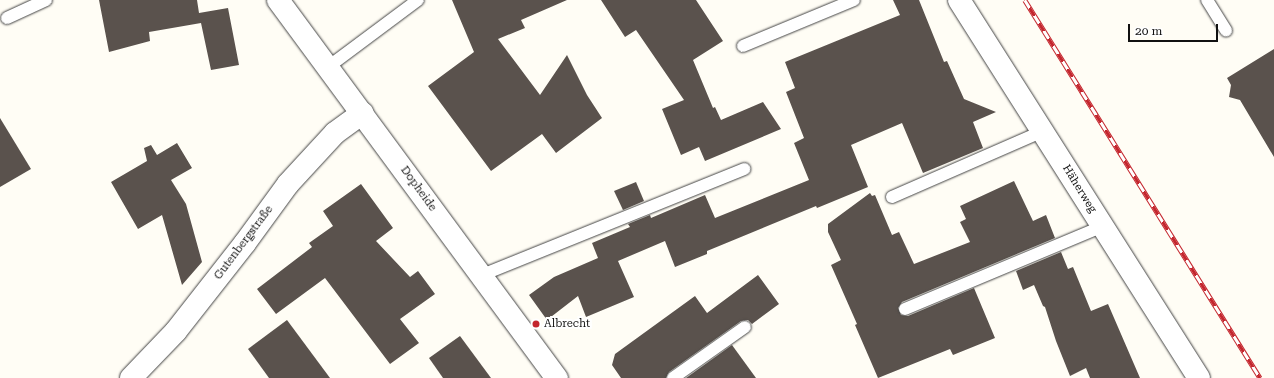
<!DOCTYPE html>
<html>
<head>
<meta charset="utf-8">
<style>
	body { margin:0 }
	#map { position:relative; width:1274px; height:378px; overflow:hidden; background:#fffdf5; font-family:"Roboto Serif",serif }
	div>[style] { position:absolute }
	.building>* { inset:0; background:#5a524d }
	.roads { filter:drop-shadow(0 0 1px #444) drop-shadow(0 0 1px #444) }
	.service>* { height:12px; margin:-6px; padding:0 6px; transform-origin:6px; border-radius:6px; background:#fff }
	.minor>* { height:22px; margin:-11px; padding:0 11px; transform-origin:11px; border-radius:11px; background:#fff }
	.rail>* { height:4.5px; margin-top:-2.25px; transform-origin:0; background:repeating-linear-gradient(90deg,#fff 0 9px,#c4262e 0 18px); box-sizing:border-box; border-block:1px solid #c4262e }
	.dots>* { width:11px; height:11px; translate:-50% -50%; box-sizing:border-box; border:2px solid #fff; border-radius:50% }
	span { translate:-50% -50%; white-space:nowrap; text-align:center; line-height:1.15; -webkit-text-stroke:4px #fff; paint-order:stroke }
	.street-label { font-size:11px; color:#111 }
	.poi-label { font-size:11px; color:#111 }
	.left { translate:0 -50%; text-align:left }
	.scale { position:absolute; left:1128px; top:24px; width:90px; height:18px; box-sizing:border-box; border:2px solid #111; border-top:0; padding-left:5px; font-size:12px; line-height:14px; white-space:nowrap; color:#111; -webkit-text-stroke:3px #fff; paint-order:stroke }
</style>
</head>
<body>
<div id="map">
	<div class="building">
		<i style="clip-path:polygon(99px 0,197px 0,199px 13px,228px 8px,239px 65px,211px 70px,201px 23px,149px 32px,150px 41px,109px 52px)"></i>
		<i style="clip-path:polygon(452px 0,567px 0,521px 20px,525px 28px,498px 39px,540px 95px,567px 55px,587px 95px,602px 118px,556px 153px,542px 134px,491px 171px,428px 86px,474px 52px)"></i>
		<i style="clip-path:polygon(601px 0,696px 0,723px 41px,693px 60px,713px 108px,715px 107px,721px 120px,763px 102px,781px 129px,705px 161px,699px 147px,681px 155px,662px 109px,684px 100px,636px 30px,625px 37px)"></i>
		<i style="clip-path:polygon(893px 0,919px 0,944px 62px,947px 61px,964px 99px,996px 112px,973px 122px,983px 148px,923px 173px,902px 123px,851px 145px,868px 187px,817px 208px,816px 206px,707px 251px,707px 254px,675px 267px,665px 241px,618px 261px,634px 297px,586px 317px,578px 296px,547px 320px,529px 295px,554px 277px,598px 258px,592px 243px,630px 227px,628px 224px,650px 215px,651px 218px,705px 195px,715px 218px,809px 180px,794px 143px,804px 138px,786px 92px,795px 88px,785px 62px,900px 15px)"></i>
		<i style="clip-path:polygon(1274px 49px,1274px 157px,1240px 100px,1229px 97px,1231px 85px,1227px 78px)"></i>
		<i style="clip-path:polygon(0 118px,31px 169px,0 187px)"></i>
		<i style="clip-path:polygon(177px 143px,192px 168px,171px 180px,186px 204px,202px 262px,182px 285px,162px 215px,138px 229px,111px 182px,147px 161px,144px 148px,151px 145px,157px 155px)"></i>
		<i style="clip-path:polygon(1014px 181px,1033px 221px,1046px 215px,1055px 238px,902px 302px,898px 308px,901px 315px,908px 316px,974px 288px,995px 338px,953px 355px,950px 349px,878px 378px,855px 325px,857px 324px,831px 265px,841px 260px,828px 232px,828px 224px,870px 193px,872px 196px,875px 195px,892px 235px,899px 232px,914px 264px,970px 242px,960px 222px,966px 219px,960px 206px)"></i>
		<i style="clip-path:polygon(636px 182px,644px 201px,623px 210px,614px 191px)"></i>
		<i style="clip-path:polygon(361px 184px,393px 228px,376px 241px,410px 277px,418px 271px,435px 294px,400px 319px,419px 343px,390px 364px,325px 278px,276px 314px,257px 289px,312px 247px,309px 243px,333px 226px,323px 211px)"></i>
		<i style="clip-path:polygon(1061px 252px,1068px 269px,1073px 267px,1091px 311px,1108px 304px,1140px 378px,1090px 378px,1086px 368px,1070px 376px,1056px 341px,1045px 307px,1043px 306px,1034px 285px,1023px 290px,1016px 271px)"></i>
		<i style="clip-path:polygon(758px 275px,779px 304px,752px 324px,748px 320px,741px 321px,669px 372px,666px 378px,621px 378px,612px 365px,615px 354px,695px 296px,707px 313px)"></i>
		<i style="clip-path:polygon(287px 320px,330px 378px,269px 378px,248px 349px)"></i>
		<i style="clip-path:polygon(460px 336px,491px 378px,443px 378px,429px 358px)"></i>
		<i style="clip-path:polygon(732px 345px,756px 378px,686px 378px)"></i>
	</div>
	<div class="roads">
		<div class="service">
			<i style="left:1207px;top:0;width:36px;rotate:58deg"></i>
			<i style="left:7px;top:18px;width:43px;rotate:-24.8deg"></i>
			<i style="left:743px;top:46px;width:120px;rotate:-22.5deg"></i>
			<i style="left:328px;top:67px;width:112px;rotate:-36.7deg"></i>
			<i style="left:892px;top:197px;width:165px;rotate:-23.6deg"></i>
			<i style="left:482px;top:275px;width:283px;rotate:-22deg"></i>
			<i style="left:905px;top:309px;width:215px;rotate:-22.7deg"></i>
			<i style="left:673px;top:378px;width:88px;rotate:-35.3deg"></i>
		</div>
		<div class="minor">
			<i style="left:278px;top:0;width:470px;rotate:53.6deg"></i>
			<i style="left:959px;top:0;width:448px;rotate:57.6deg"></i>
			<i style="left:131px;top:378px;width:65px;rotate:-46.2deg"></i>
			<i style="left:176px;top:331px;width:112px;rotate:-51.9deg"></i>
			<i style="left:245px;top:243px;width:73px;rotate:-53.9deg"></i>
			<i style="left:288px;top:184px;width:69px;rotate:-47.3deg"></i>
			<i style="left:335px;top:133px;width:34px;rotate:-36deg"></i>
		</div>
	</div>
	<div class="rail">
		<i style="left:1025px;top:0;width:445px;rotate:58.1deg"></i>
	</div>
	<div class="dots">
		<i style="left:536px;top:324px;background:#c4262e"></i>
	</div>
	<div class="street-label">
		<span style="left:418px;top:189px;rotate:54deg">Dopheide</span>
		<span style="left:1079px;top:189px;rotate:58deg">Häherweg</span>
		<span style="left:244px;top:243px;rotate:-53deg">Gutenbergstraße</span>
	</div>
	<div class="poi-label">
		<span class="left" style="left:544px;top:324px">Albrecht</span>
	</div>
	<div class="scale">20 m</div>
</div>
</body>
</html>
